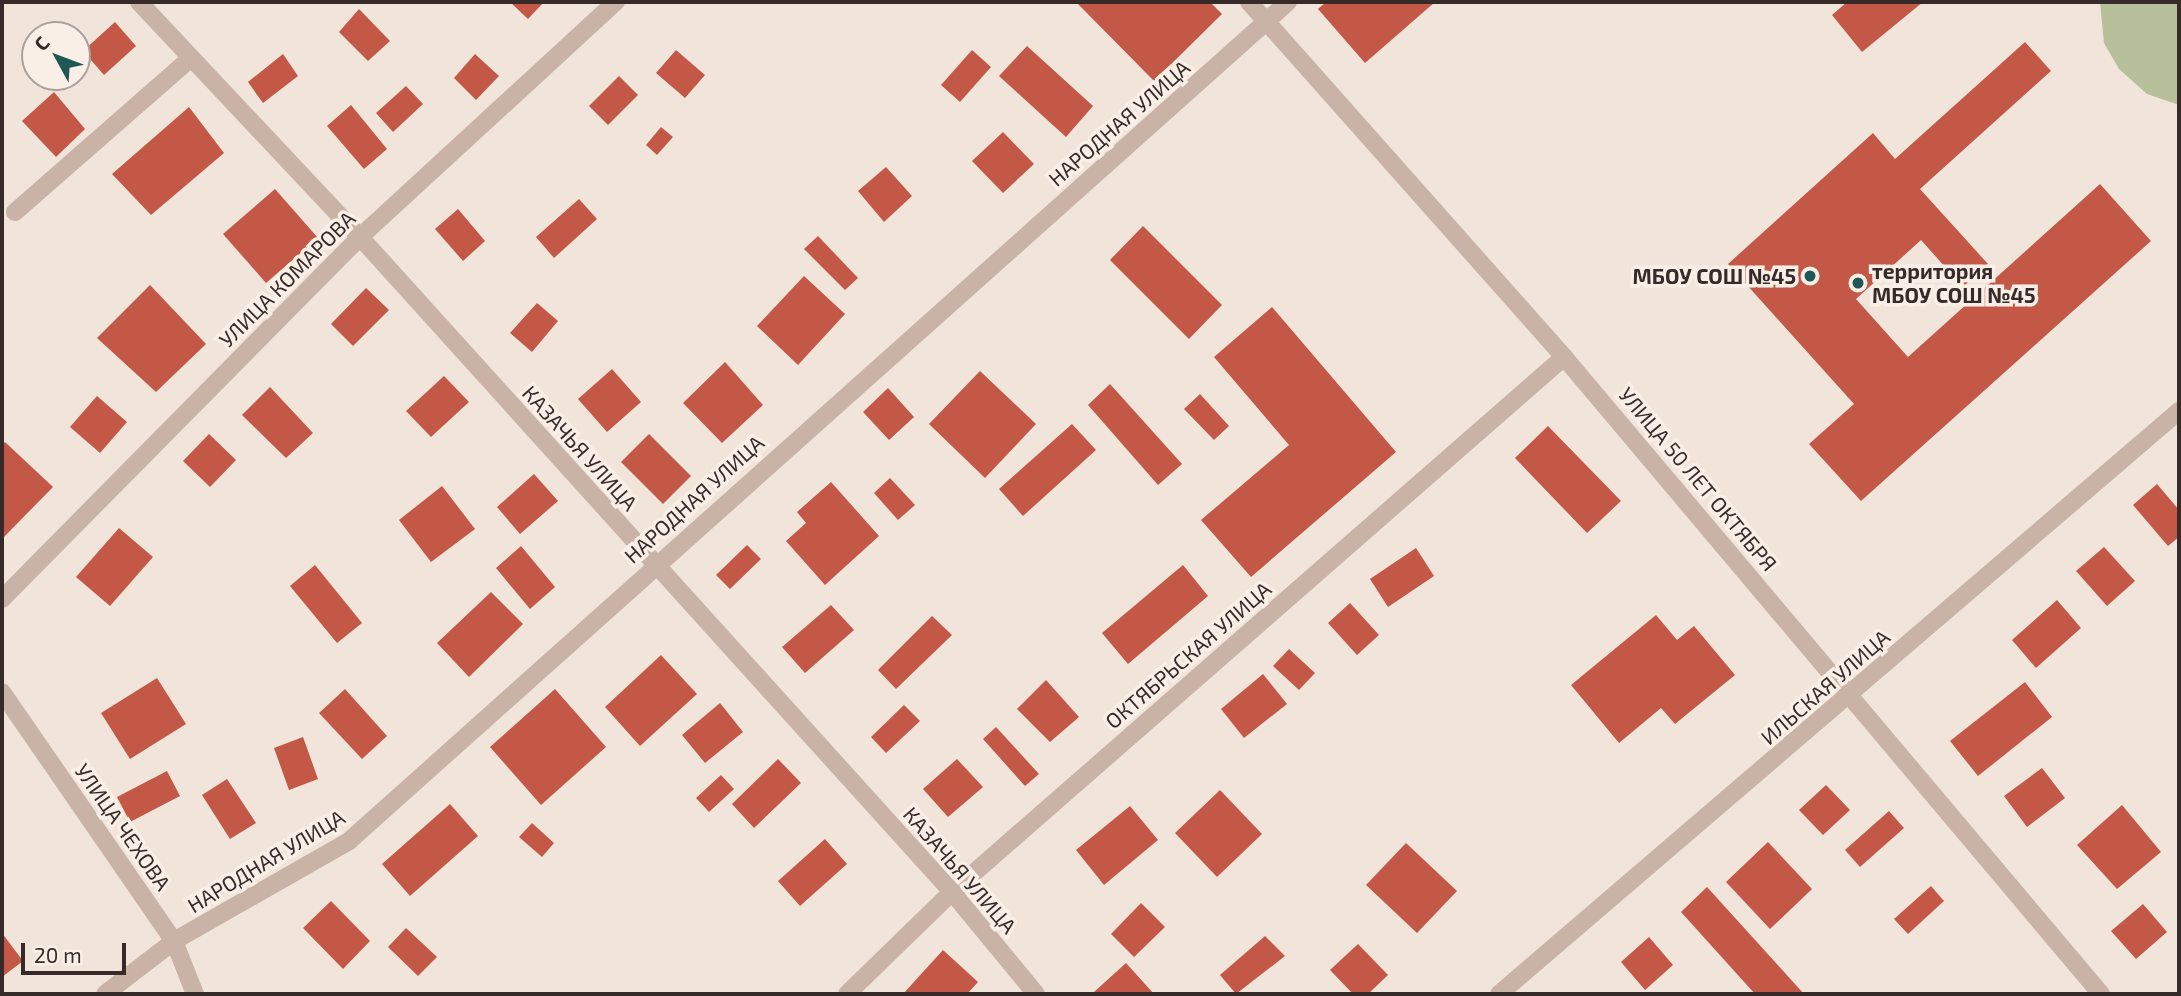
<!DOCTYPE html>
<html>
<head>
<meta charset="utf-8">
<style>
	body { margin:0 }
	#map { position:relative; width:2181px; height:996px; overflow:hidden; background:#f1e4db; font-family:"Exo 2",sans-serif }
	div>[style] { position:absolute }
	.green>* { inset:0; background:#b8c09b }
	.building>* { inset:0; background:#c45846 }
	.minor>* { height:18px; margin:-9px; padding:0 9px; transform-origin:9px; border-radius:9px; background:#c9b3a7 }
	.dots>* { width:19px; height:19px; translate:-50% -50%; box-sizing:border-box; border:4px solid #f9efe7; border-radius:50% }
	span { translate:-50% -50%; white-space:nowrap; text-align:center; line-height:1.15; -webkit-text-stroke:7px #f9efe7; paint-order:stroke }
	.street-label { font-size:21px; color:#362b28 }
	.poi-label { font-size:21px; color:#362b28; font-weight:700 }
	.left { translate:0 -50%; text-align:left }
	.right { translate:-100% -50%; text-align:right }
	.frame { position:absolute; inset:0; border:4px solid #362b28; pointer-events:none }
	.north { position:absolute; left:21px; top:21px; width:70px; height:70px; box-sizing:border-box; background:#f9efe7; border:2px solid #aba19b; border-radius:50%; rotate:311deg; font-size:19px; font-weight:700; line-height:28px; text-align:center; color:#362b28 }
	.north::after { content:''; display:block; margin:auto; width:24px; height:32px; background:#1e5754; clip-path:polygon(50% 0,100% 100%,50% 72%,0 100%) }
	.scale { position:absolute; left:21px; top:943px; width:105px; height:32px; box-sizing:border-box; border:4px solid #362b28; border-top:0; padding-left:9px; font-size:21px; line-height:24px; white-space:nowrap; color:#362b28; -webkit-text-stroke:5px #f9efe7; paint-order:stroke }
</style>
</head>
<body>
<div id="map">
	<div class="green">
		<i style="clip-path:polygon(2100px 2px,2179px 2px,2179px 105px,2147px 94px,2119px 69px,2104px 43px)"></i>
	</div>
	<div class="building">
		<i style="clip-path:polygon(510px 2px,544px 2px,528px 19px)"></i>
		<i style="clip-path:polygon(1076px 2px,1210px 2px,1222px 14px,1154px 81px)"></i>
		<i style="clip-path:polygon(1326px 2px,1435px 2px,1365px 63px,1318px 9px)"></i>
		<i style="clip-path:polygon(1847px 2px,1923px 2px,1862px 52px,1832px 15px)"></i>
		<i style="clip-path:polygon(359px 9px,390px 41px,368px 61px,339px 32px)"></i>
		<i style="clip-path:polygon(115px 22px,136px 46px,104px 75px,83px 51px)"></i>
		<i style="clip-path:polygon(2025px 42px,2051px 71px,1920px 189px,1988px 264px,1963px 287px,1921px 240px,1856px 299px,1908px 357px,2100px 184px,2151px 241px,1861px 501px,1809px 444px,1854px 404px,1728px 264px,1873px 133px,1895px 159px)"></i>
		<i style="clip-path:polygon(1027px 46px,1093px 106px,1066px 137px,999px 76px)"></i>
		<i style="clip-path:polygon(676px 50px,705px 75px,685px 98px,656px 73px)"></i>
		<i style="clip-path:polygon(972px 50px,991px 67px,960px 102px,941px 85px)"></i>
		<i style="clip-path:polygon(283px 54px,298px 76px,263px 103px,248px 82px)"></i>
		<i style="clip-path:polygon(475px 54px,499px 76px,476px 100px,454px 78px)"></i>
		<i style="clip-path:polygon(619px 76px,638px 95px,608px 125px,589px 106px)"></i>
		<i style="clip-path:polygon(406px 86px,423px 104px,393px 132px,376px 113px)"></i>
		<i style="clip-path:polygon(54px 92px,85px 129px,56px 157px,22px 121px)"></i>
		<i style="clip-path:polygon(351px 105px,387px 149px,364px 169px,327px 126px)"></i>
		<i style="clip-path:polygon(189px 107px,224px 153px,151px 215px,112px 174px)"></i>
		<i style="clip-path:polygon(661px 127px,673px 137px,657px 155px,646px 145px)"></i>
		<i style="clip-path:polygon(1003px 132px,1034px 164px,1003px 193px,972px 161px)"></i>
		<i style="clip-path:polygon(886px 167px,912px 196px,884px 222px,858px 191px)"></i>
		<i style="clip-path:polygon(275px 189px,318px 238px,266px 283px,223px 234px)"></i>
		<i style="clip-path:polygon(579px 199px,597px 219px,554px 258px,536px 237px)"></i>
		<i style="clip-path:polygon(458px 209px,485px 241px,463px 261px,435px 229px)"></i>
		<i style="clip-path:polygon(1143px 226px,1222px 305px,1189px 339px,1110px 260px)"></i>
		<i style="clip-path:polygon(818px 236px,858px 278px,845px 290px,804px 249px)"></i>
		<i style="clip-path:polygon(804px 276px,845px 314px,798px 365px,757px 326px)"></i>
		<i style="clip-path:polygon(150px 285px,206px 344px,156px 392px,97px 338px)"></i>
		<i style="clip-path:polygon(366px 288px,389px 310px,353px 346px,331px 324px)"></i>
		<i style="clip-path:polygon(537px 303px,558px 321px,532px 352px,510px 333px)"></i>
		<i style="clip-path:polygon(1272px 307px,1396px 452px,1251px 577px,1201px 520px,1289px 445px,1214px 357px)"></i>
		<i style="clip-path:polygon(725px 362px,763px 405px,722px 443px,683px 403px)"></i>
		<i style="clip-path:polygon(612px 369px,641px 402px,607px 432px,578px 399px)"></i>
		<i style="clip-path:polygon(980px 371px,1036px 424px,985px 478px,929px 424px)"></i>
		<i style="clip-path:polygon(444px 376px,469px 402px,431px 437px,406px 411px)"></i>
		<i style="clip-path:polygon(1110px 384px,1182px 464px,1158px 485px,1088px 405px)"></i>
		<i style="clip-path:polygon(270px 387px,313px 433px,286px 458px,242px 415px)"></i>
		<i style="clip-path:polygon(888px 388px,914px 417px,889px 440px,863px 412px)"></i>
		<i style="clip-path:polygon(1200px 394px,1229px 426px,1214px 440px,1184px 409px)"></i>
		<i style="clip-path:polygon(97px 396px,127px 422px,100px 453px,70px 427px)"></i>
		<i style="clip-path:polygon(1072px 424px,1096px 450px,1023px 516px,999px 489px)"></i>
		<i style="clip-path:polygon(1548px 426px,1621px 501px,1587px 533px,1515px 458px)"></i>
		<i style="clip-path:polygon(209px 434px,236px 460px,210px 487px,183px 461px)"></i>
		<i style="clip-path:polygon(649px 434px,691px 476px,663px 504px,621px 462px)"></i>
		<i style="clip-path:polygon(5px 442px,53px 487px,4px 537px,2px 446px)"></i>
		<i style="clip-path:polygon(534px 474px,558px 501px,520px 534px,497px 507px)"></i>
		<i style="clip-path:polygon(890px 478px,915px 505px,898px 520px,874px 493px)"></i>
		<i style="clip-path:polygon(831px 482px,879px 536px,825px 585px,786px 541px,806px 523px,797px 512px)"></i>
		<i style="clip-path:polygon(2157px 484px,2179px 510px,2179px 537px,2168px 546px,2133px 505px)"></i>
		<i style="clip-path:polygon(442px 486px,475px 529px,431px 562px,399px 520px)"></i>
		<i style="clip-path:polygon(119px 528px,153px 557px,110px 606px,76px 577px)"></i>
		<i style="clip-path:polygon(747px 545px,761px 559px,730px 589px,716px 575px)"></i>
		<i style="clip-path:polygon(521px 546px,555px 587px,530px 609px,496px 568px)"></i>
		<i style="clip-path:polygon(2104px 547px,2135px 581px,2107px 606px,2076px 571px)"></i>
		<i style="clip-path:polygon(1416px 548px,1434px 576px,1388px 607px,1370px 579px)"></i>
		<i style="clip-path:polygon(315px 565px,362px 623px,337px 643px,290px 586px)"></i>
		<i style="clip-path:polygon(1183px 565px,1208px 596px,1128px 664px,1102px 633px)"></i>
		<i style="clip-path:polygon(491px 592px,523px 624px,469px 677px,437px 643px)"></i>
		<i style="clip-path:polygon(2057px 600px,2081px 628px,2036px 668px,2012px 640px)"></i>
		<i style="clip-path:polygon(1350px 603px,1379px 635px,1357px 655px,1328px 623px)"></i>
		<i style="clip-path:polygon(831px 605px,854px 630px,805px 673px,782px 647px)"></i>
		<i style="clip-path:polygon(1656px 615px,1677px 640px,1694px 626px,1735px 675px,1675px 724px,1661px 708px,1619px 743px,1571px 685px)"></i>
		<i style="clip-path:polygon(932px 616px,952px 635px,896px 689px,878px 670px)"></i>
		<i style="clip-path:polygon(1289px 649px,1315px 673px,1299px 690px,1273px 666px)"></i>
		<i style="clip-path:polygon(661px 655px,697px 694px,640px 746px,605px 707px)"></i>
		<i style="clip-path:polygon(1263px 674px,1287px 704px,1244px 738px,1221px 709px)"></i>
		<i style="clip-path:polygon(157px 678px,186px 724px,130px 759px,101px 713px)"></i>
		<i style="clip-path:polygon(1046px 680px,1079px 717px,1050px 742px,1017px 709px)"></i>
		<i style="clip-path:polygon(2025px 682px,2052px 717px,1978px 776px,1950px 741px)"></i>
		<i style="clip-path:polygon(345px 689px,387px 736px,362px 759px,319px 713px)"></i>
		<i style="clip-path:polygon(555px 689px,606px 747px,541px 805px,490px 747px)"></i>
		<i style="clip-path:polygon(720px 703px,743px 732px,705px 763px,682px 735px)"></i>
		<i style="clip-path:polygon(904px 705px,920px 721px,886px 753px,871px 737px)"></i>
		<i style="clip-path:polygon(996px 727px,1039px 774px,1025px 786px,983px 739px)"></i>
		<i style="clip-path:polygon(303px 737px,318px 779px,289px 790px,274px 748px)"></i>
		<i style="clip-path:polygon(778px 759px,801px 783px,754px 828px,732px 804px)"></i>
		<i style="clip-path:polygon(957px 759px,983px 787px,948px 817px,923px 789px)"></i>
		<i style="clip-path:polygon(2042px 768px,2065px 798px,2027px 827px,2004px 796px)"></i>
		<i style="clip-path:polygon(167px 771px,180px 796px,130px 822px,117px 797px)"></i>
		<i style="clip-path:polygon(721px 775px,734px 789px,709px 812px,696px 798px)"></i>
		<i style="clip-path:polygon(227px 779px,256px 823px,230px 839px,202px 795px)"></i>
		<i style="clip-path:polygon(1826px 785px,1850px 810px,1823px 835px,1799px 810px)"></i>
		<i style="clip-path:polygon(1220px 790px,1262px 834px,1217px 877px,1175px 833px)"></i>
		<i style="clip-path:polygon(450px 804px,478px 836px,410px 896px,382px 864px)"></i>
		<i style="clip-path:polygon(2122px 805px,2161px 852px,2117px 889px,2077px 845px)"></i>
		<i style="clip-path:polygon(1130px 806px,1158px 840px,1104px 885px,1076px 850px)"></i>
		<i style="clip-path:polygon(1889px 811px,1904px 828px,1860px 867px,1845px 850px)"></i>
		<i style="clip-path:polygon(532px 823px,554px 843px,542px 857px,519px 837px)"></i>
		<i style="clip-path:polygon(825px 839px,847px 864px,800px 906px,778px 881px)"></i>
		<i style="clip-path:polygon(1768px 842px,1812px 889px,1770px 929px,1726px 882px)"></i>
		<i style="clip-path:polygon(1406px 843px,1457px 891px,1417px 933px,1366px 885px)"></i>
		<i style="clip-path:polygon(1931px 886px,1944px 901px,1908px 934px,1894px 919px)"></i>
		<i style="clip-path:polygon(1707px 887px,1804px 994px,1755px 994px,1681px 912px)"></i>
		<i style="clip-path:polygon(331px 901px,370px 941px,343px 969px,303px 928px)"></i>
		<i style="clip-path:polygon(1141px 903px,1165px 927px,1134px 957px,1111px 934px)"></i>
		<i style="clip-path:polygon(2143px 904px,2167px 932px,2136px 959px,2111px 931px)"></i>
		<i style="clip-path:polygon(406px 928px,437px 957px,418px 976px,388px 947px)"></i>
		<i style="clip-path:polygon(2px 933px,23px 961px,2px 977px)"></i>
		<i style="clip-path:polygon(1265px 936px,1285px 956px,1236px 994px,1220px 975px)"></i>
		<i style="clip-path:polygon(1649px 937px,1673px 965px,1645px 990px,1621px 962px)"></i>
		<i style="clip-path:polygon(1358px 944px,1388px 975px,1368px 994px,1353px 994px,1330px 970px)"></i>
		<i style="clip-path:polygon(943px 950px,978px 982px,967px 994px,903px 994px)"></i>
		<i style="clip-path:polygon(1126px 963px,1154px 994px,1096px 994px,1094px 992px)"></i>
	</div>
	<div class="minor">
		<i style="left:139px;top:2px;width:323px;rotate:46.8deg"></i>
		<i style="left:360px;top:237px;width:883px;rotate:47.89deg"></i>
		<i style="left:952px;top:892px;width:132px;rotate:50.5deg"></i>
		<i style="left:1249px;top:2px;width:475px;rotate:48.4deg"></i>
		<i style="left:1564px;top:357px;width:833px;rotate:49.87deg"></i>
		<i style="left:15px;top:212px;width:234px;rotate:-41.2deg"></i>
		<i style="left:2px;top:599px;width:509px;rotate:-45.32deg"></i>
		<i style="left:360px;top:237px;width:348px;rotate:-42.6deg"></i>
		<i style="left:2px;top:692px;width:303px;rotate:55.4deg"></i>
		<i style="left:174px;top:941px;width:57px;rotate:68.4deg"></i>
		<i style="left:105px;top:994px;width:87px;rotate:-37.5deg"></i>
		<i style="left:174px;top:941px;width:202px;rotate:-29.7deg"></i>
		<i style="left:349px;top:841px;width:1259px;rotate:-41.78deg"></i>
		<i style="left:847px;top:994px;width:146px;rotate:-44.2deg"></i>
		<i style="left:952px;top:892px;width:813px;rotate:-41.16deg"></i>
		<i style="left:1499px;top:994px;width:896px;rotate:-40.61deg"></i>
	</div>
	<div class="dots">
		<i style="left:1810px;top:276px;background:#1e5754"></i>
		<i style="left:1858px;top:283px;background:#1e5754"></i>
	</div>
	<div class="street-label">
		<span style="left:1119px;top:123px;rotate:-41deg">НАРОДНАЯ УЛИЦА</span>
		<span style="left:287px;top:279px;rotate:-45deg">УЛИЦА КОМАРОВА</span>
		<span style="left:580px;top:448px;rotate:48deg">КАЗАЧЬЯ УЛИЦА</span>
		<span style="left:1698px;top:479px;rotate:50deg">УЛИЦА 50 ЛЕТ ОКТЯБРЯ</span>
		<span style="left:694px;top:499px;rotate:-42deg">НАРОДНАЯ УЛИЦА</span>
		<span style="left:1188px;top:655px;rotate:-41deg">ОКТЯБРЬСКАЯ УЛИЦА</span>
		<span style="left:1825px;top:687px;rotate:-41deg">ИЛЬСКАЯ УЛИЦА</span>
		<span style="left:123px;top:827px;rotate:55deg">УЛИЦА ЧЕХОВА</span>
		<span style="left:266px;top:861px;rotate:-31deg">НАРОДНАЯ УЛИЦА</span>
		<span style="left:960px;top:870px;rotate:49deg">КАЗАЧЬЯ УЛИЦА</span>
	</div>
	<div class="poi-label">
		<span class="left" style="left:1872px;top:283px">территория<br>МБОУ СОШ №45</span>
		<span class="right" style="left:1796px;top:276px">МБОУ СОШ №45</span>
	</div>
	<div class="frame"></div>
	<div class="north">С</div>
	<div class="scale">20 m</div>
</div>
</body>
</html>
